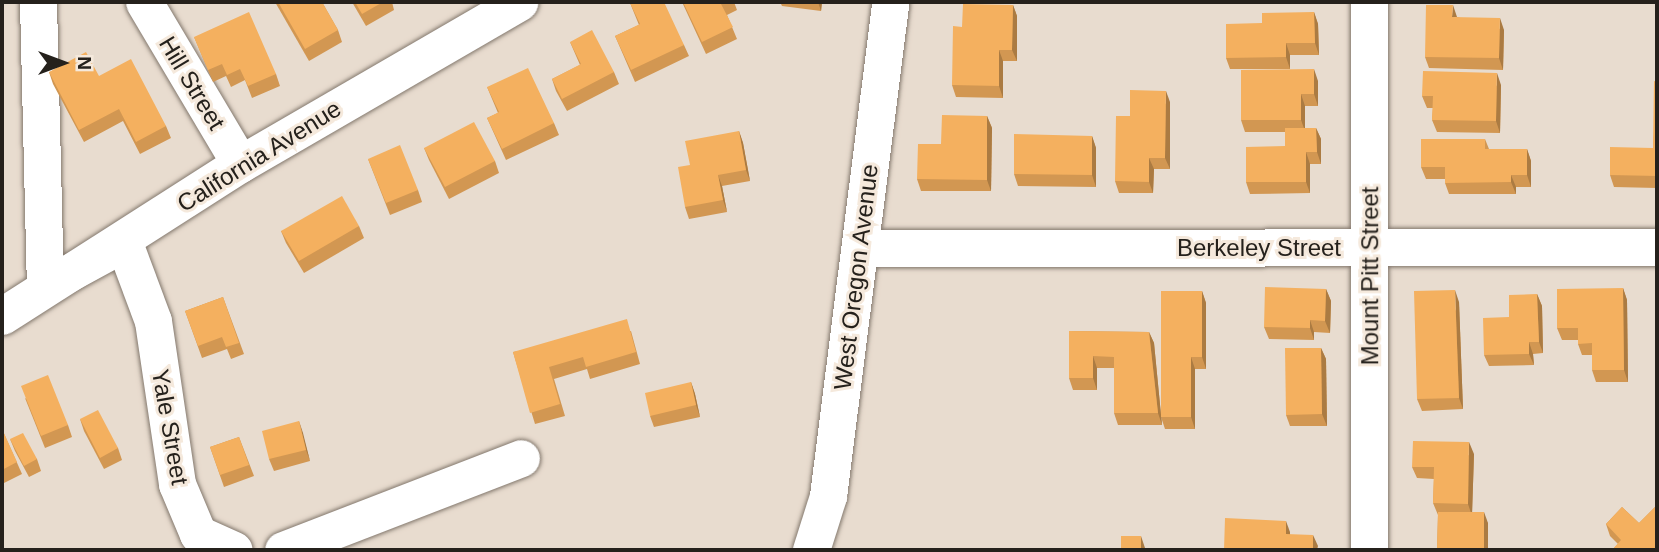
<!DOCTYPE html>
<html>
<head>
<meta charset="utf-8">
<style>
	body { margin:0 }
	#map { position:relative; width:1659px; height:552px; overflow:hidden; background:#e8dccf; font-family:Arial,sans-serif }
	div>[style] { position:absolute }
	.roads { filter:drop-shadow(0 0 2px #83786d) drop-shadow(0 0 2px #83786d) }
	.minor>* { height:37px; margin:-18.5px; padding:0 18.5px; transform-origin:18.5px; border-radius:18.5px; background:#fff }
	.wall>* { inset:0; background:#d29752 }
	.shaded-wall>* { inset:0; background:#ab7b42 }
	.building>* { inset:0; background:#f4b05f }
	span { translate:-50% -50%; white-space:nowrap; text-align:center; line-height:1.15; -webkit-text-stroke:6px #f5e9dc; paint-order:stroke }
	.street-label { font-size:24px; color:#25211c }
	.frame { position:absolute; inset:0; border:4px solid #25211c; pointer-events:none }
	.north { position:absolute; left:28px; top:28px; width:70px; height:70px; -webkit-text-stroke:5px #f5e9dc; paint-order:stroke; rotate:90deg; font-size:19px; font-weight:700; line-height:28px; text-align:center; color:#25211c }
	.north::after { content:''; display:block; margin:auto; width:24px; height:32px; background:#25211c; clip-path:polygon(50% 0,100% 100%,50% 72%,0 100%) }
</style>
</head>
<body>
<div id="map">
	<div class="roads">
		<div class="minor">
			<i style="left:38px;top:2px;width:284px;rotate:88.6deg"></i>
			<i style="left:45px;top:286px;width:90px;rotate:-28.6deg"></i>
			<i style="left:124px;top:243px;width:83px;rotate:69.6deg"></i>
			<i style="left:153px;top:321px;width:165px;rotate:81.6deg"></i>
			<i style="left:177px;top:484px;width:54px;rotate:67.2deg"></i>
			<i style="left:198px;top:534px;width:39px;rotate:24deg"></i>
			<i style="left:144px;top:2px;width:188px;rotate:59.3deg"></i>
			<i style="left:861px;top:248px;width:796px;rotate:-0.07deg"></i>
			<i style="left:2px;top:316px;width:282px;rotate:-32.6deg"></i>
			<i style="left:240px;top:164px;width:323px;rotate:-30.1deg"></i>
			<i style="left:283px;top:550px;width:255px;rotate:-21.1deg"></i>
			<i style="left:811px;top:550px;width:57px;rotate:-72.5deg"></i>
			<i style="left:828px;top:496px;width:498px;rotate:-82.8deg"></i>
			<i style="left:1369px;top:550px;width:548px;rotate:-90deg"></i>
		</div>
	</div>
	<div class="wall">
		<i style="clip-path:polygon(275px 2px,322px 2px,338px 30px,342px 42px,309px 61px)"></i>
		<i style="clip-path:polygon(352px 2px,392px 2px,394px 10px,366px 26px)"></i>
		<i style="clip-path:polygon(682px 2px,734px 2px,737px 10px,727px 15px,737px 39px,706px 54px)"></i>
		<i style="clip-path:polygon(780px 2px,822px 2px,821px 11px,782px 6px)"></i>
		<i style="clip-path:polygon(630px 3px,684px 45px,689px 56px,635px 82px,615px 36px,639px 25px)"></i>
		<i style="clip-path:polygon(1013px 5px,1017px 16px,1017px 61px,1003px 61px,1003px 98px,956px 97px,952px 85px,962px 27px)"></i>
		<i style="clip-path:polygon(1314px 12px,1318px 24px,1319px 55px,1290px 55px,1290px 69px,1230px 69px,1226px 58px,1262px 23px)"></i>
		<i style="clip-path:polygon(1457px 17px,1504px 30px,1503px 70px,1429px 68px,1425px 57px)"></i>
		<i style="clip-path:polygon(194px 37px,276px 74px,280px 86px,252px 98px,245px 80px,231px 87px,226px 76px,213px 82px)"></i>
		<i style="clip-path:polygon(570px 42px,614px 72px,619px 84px,567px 111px,556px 91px,552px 79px,580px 65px)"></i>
		<i style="clip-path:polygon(49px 72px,99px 76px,166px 126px,171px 138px,140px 154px,123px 121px,84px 142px,53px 84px)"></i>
		<i style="clip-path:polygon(1318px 81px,1318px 106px,1305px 106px,1305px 128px,1316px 128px,1321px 139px,1321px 164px,1310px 164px,1310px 193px,1250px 194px,1246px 182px,1285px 146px,1285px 132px,1245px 132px,1241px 120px)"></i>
		<i style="clip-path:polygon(1657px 82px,1657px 188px,1614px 187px,1610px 175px,1653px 148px)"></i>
		<i style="clip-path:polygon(1501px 85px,1500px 133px,1437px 132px,1432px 120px,1433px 108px,1427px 108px,1422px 96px)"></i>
		<i style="clip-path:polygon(487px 87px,554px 123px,559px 135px,506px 160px,487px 118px,498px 113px)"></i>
		<i style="clip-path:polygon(1170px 102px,1170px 169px,1154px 169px,1153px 193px,1119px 193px,1115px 181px,1130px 116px)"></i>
		<i style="clip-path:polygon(987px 116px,992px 128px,991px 191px,921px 191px,917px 179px)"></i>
		<i style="clip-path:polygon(739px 131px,743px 143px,750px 181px,722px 186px,727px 212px,689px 219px,685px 207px,690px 165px)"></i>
		<i style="clip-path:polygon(1092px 136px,1096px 148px,1096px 187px,1018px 186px,1014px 174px)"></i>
		<i style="clip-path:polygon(1485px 139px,1489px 149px,1527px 149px,1531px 161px,1531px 187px,1516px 187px,1516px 194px,1449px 194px,1445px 183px,1445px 179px,1426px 179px,1421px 167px)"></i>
		<i style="clip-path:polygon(424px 148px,495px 161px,499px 173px,449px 199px,429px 160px)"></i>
		<i style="clip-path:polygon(368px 159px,418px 190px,422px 202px,390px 215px)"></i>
		<i style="clip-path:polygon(359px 226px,364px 238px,304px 273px,286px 243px,281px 231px)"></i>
		<i style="clip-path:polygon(1623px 288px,1627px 300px,1628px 382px,1596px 382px,1592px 370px,1592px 355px,1582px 355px,1578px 344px,1578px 340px,1562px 340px,1557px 328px)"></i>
		<i style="clip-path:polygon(1326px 289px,1331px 301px,1330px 333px,1314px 332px,1314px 340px,1269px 339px,1264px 327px)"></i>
		<i style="clip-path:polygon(1202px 291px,1206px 303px,1206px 369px,1195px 369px,1195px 429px,1165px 429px,1161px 417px)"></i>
		<i style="clip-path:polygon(1537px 294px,1542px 306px,1543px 353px,1533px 354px,1534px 365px,1489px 366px,1484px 355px,1509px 317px)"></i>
		<i style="clip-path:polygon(223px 297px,244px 354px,231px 359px,227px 349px,202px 358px,185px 311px)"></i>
		<i style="clip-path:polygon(1459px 302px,1463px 409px,1422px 411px,1417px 399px)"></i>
		<i style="clip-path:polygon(631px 331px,640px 364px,590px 379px,587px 369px,554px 379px,565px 416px,535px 424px,513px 352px)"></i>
		<i style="clip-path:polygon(1069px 331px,1149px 332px,1154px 343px,1162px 425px,1118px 425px,1114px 413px,1114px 368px,1097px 368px,1097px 390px,1073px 390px,1069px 378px)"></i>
		<i style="clip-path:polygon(1321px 348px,1326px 359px,1327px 426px,1290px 426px,1286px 415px)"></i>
		<i style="clip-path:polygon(691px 382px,695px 394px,700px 417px,654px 427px,650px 416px)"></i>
		<i style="clip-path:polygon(25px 398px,68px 425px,72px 437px,45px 448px)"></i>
		<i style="clip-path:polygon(80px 419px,118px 448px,122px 460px,104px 469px,84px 431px)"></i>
		<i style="clip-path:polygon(299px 421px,310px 461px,274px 471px,269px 459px)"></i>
		<i style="clip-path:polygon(2px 429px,22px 474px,2px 484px)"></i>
		<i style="clip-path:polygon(239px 437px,254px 476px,224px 487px,210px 447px)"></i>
		<i style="clip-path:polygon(10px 439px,37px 459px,41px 471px,29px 477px,15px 451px)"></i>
		<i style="clip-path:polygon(1474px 454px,1472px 512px,1488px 523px,1488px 550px,1437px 550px,1438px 515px,1433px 503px,1434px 479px,1417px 478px,1412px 467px)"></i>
		<i style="clip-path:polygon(1657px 505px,1657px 550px,1612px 550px,1618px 544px,1610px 536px,1606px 524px,1622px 507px,1639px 523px)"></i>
	</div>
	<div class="shaded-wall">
		<i style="clip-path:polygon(818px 2px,822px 2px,821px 11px)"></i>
		<i style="clip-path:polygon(1013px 5px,1017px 16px,1017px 61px,1012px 50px)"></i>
		<i style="clip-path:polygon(1453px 5px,1457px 17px,1452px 17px)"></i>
		<i style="clip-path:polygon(1314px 12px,1318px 24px,1319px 55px,1315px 43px)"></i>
		<i style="clip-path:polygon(1500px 18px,1504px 30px,1503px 70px,1499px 58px)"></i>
		<i style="clip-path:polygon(1286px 43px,1290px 55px,1290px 69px,1286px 57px)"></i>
		<i style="clip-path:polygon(999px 50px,1003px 61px,1003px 98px,999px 86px)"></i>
		<i style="clip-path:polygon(1314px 69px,1318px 81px,1318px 106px,1314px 94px)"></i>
		<i style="clip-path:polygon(1497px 73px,1501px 85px,1500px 133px,1496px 121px)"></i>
		<i style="clip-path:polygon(1166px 91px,1170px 102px,1170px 169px,1165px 158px)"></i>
		<i style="clip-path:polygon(1301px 94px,1305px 106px,1305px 131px,1301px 120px)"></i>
		<i style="clip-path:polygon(987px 116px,992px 128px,991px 191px,987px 180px)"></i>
		<i style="clip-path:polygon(1316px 128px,1321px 139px,1321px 164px,1317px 152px)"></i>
		<i style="clip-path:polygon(739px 131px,743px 143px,750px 181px,746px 170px)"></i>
		<i style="clip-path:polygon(1092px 136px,1096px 148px,1096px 187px,1092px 175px)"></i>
		<i style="clip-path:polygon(1527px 149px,1531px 161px,1531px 187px,1527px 175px)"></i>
		<i style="clip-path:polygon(1306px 152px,1310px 164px,1310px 193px,1306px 182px)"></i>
		<i style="clip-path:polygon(1149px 158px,1154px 169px,1153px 193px,1149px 182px)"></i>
		<i style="clip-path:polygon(718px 175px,722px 186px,727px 212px,723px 200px)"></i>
		<i style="clip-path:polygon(1511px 175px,1516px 187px,1516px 194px,1511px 182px)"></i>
		<i style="clip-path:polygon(1623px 288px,1627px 300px,1628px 382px,1624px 370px)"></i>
		<i style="clip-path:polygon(1326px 289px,1331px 301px,1330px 333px,1325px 321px)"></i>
		<i style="clip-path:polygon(1455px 290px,1459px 302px,1463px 409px,1459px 398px)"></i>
		<i style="clip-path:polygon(1202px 291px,1206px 303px,1206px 369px,1202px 357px)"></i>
		<i style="clip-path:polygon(1537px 294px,1542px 306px,1543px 353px,1539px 342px)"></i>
		<i style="clip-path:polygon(1310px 320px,1314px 332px,1314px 340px,1310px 328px)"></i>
		<i style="clip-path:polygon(1149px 332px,1154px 343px,1162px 425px,1158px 413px)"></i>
		<i style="clip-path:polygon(1529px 342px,1533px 354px,1534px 365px,1529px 354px)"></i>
		<i style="clip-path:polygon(1321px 348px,1326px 359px,1327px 426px,1322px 414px)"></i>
		<i style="clip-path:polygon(1093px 356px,1097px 368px,1097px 390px,1093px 378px)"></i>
		<i style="clip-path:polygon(1191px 357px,1195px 369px,1195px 429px,1191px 417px)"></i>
		<i style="clip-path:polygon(691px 382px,695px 394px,700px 417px,696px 405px)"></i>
		<i style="clip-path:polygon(299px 421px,303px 433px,310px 461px,306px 450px)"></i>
		<i style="clip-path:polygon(1469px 442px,1474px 454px,1472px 516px,1468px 504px)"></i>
		<i style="clip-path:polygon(1484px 512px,1488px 523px,1488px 550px,1484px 550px)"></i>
		<i style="clip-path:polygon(1286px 521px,1290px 532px,1290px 545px,1286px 534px)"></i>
		<i style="clip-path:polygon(1313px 535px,1318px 546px,1317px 550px,1313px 550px)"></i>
		<i style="clip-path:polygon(1141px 536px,1145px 548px,1145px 550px,1141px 550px)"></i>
	</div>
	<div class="building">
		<i style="clip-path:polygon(278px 2px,322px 2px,338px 30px,305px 49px)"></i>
		<i style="clip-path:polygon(355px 2px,383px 2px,362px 14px)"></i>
		<i style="clip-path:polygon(633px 2px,664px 2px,684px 45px,631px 70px,615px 36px,640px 24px,630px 3px)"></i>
		<i style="clip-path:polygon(683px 2px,725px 2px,721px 4px,733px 27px,702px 42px)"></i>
		<i style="clip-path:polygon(963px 4px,1013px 5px,1012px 50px,999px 50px,999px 86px,952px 85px,953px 26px,962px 27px)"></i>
		<i style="clip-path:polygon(1426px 5px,1453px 5px,1452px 17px,1500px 18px,1499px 58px,1425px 57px)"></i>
		<i style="clip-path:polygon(249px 12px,276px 74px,248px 86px,240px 69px,227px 75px,222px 64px,208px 70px,194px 37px)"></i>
		<i style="clip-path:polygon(1314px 12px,1315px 43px,1286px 43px,1286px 57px,1226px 58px,1226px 24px,1262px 23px,1262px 13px)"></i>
		<i style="clip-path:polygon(592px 30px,614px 72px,562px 99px,552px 79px,581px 64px,570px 42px)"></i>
		<i style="clip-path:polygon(86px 52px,99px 76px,131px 59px,166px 126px,136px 142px,119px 109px,79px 130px,49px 72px)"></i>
		<i style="clip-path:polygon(528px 68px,554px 123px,502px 149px,487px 118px,499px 112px,487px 87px)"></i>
		<i style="clip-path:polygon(1314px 69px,1314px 94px,1301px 94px,1301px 120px,1241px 120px,1241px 70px)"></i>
		<i style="clip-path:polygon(1423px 71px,1497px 73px,1496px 121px,1432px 120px,1433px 96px,1422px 96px)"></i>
		<i style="clip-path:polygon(1654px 81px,1657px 82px,1657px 176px,1610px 175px,1610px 147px,1653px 148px)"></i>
		<i style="clip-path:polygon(1130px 90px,1166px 91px,1165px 158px,1149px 158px,1149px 182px,1115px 181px,1116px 116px,1130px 116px)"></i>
		<i style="clip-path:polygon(942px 115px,987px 116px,987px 180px,917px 179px,918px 144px,941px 144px)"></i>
		<i style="clip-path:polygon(474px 122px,495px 161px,445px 187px,424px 148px)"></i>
		<i style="clip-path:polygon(1285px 128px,1316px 128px,1317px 152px,1306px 152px,1306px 182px,1246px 182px,1246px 147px,1285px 146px)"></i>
		<i style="clip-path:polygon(739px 131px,746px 170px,718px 175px,723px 200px,685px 207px,678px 167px,690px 165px,685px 141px)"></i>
		<i style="clip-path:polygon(1014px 134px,1092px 136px,1092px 175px,1014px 174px)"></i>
		<i style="clip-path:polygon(1421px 139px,1485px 139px,1485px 149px,1527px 149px,1527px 175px,1511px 175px,1511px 182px,1445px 183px,1445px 167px,1421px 167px)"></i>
		<i style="clip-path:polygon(400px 145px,418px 190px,386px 203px,368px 159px)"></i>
		<i style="clip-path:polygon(342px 196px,359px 226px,299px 261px,281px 231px)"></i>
		<i style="clip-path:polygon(1265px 287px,1326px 289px,1325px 321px,1310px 320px,1310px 328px,1264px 327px)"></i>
		<i style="clip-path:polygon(1623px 288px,1624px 370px,1592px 370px,1592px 343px,1578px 344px,1578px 328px,1557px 328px,1557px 289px)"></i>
		<i style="clip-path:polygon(1455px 290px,1459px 398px,1417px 399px,1414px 291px)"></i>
		<i style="clip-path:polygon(1161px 291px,1202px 291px,1202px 357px,1191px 357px,1191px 417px,1161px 417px)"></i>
		<i style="clip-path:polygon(1537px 294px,1539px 342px,1529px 342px,1529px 354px,1484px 355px,1483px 318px,1509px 317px,1509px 295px)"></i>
		<i style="clip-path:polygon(223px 297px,239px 343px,226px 347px,222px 337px,198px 346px,185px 311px)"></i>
		<i style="clip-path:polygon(627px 319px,636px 352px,586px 367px,583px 357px,549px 367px,560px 404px,530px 413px,513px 352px)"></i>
		<i style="clip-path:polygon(1069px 331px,1149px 332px,1158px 413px,1114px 413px,1114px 357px,1093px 356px,1093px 378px,1069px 378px)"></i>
		<i style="clip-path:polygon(1285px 348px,1321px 348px,1322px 414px,1286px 415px)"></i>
		<i style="clip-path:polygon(48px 375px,68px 425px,41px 436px,21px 386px)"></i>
		<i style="clip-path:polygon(691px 382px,696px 405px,650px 416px,645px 393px)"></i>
		<i style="clip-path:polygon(98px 410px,118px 448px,100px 458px,80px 419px)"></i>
		<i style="clip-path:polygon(299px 421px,306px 450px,269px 459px,262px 431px)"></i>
		<i style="clip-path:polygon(2px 429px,17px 462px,2px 470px)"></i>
		<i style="clip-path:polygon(23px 433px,37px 459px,24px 466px,10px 439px)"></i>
		<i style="clip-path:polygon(239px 437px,249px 465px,220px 475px,210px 447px)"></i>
		<i style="clip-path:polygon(1413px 441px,1469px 442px,1468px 504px,1433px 503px,1434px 467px,1412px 467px)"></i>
		<i style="clip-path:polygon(1657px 505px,1657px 550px,1612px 550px,1621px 540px,1606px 524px,1622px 507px,1639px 523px)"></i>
		<i style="clip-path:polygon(1438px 512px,1484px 512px,1484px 550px,1437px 550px)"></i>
		<i style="clip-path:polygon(1225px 518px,1286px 521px,1286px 534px,1313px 535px,1313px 550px,1224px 550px)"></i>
		<i style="clip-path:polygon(1121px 536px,1141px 536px,1141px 550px,1121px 550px)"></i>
	</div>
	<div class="street-label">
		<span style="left:192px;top:83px;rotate:59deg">Hill Street</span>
		<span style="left:259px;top:156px;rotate:-32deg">California Avenue</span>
		<span style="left:1259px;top:248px">Berkeley Street</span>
		<span style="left:1370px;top:276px;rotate:-90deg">Mount Pitt Street</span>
		<span style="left:856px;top:277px;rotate:-83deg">West Oregon Avenue</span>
		<span style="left:170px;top:427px;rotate:80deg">Yale Street</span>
	</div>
	<div class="frame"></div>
	<div class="north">N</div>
</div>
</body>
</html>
